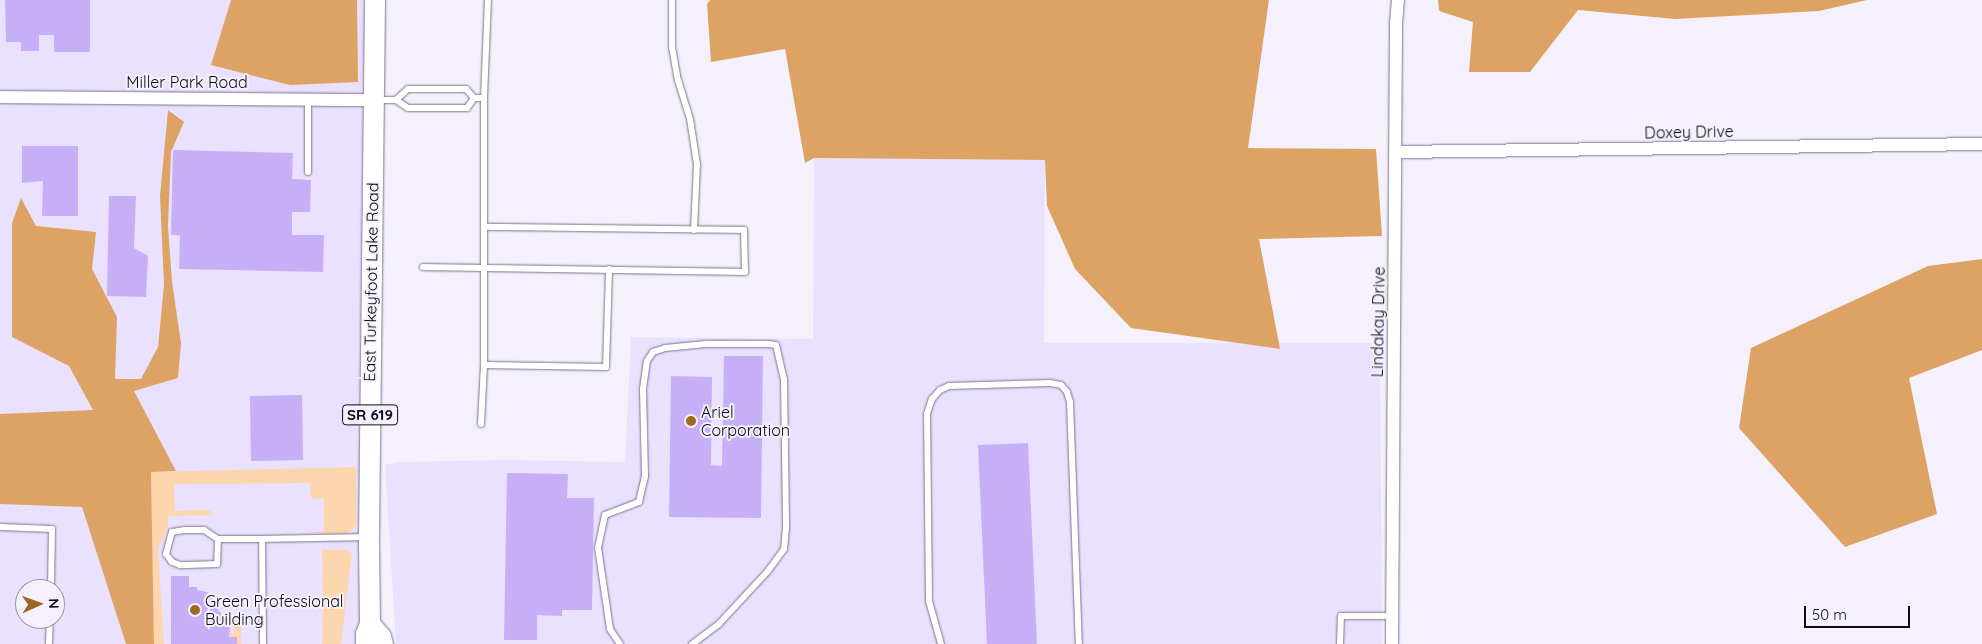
<!DOCTYPE html>
<html>
<head>
<meta charset="utf-8">
<style>
	body { margin:0 }
	#map { position:relative; width:1982px; height:644px; overflow:hidden; background:#f4f1fc; font-family:Quicksand,sans-serif }
	div>[style] { position:absolute }
	.built>* { inset:0; background:#eae1fe }
	.green>* { inset:0; background:#fdd6ad }
	.forest>* { inset:0; background:#dda365 }
	.building>* { inset:0; background:#c7aff8 }
	.roads { filter:drop-shadow(0 0 1px #7b738d) drop-shadow(0 0 1px #7b738d) }
	.lane>* { height:6px; margin:-3px; padding:0 3px; transform-origin:3px; border-radius:3px; background:#fff }
	.street>* { height:12px; margin:-6px; padding:0 6px; transform-origin:6px; border-radius:6px; background:#fff }
	.primary>* { height:20px; margin:-10px; padding:0 10px; transform-origin:10px; border-radius:10px; background:#fff }
	.dots>* { width:14px; height:14px; translate:-50% -50%; box-sizing:border-box; border:2px solid #f4f1fc; border-radius:50% }
	span { translate:-50% -50%; white-space:nowrap; text-align:center; line-height:1.15; -webkit-text-stroke:4px #f4f1fc; paint-order:stroke }
	.shield-label span { padding:1px 4px; background:#f4f1fc; border:1px solid; border-radius:4px; -webkit-text-stroke-width:0 }
	.shield-label { font-size:15px; color:#0e0b14; font-weight:700 }
	.street-label { font-size:16px; color:#0e0b14 }
	.poi-label { font-size:16px; color:#0e0b14 }
	.left { translate:0 -50%; text-align:left }
	.north { position:absolute; left:15px; top:579px; width:50px; height:50px; box-sizing:border-box; background:#f4f1fc; border:1px solid #98959f; border-radius:50%; rotate:88deg; font-size:14px; font-weight:700; line-height:20px; text-align:center; color:#0e0b14 }
	.north::after { content:''; display:block; margin:auto; width:18px; height:22px; background:#9f6723; clip-path:polygon(50% 0,100% 100%,50% 72%,0 100%) }
	.scale { position:absolute; left:1804px; top:606px; width:106px; height:22px; box-sizing:border-box; border:2px solid #0e0b14; border-top:0; padding-left:6px; font-size:15px; line-height:18px; white-space:nowrap; color:#0e0b14; -webkit-text-stroke:4px #f4f1fc; paint-order:stroke }
</style>
</head>
<body>
<div id="map">
	<div class="built">
		<i style="clip-path:polygon(evenodd,0 0,375px 0,366px 644px,0 644px,0 0,25px 589px,55px 589px,55px 619px,25px 619px,25px 589px)"></i>
		<i style="clip-path:polygon(814px 158px,1045px 160px,1044px 343px,1380px 343px,1382px 644px,396px 644px,385px 465px,401px 462px,504px 460px,625px 462px,631px 337px,813px 339px)"></i>
	</div>
	<div class="green">
		<i style="clip-path:polygon(356px 467px,356px 526px,346px 534px,311px 533px,324px 531px,324px 499px,311px 498px,310px 483px,174px 484px,175px 511px,210px 510px,212px 515px,168px 516px,168px 527px,158px 549px,164px 644px,154px 644px,151px 472px)"></i>
		<i style="clip-path:polygon(322px 550px,345px 550px,352px 553px,341px 644px,322px 644px,323px 605px,310px 604px,323px 601px)"></i>
		<i style="clip-path:polygon(241px 585px,241px 644px,237px 644px,237px 637px,229px 637px,230px 624px,222px 623px,221px 616px,231px 616px,231px 634px,234px 635px,234px 616px,240px 616px)"></i>
	</div>
	<div class="forest">
		<i style="clip-path:polygon(231px 0,357px 0,358px 82px,290px 85px,211px 65px)"></i>
		<i style="clip-path:polygon(710px 0,1269px 0,1248px 148px,1376px 149px,1382px 236px,1259px 239px,1280px 349px,1131px 328px,1075px 269px,1047px 206px,1045px 160px,814px 158px,805px 163px,785px 49px,711px 62px,707px 4px)"></i>
		<i style="clip-path:polygon(1438px 0,1867px 0,1819px 11px,1675px 19px,1578px 10px,1530px 72px,1469px 72px,1473px 22px,1439px 11px)"></i>
		<i style="clip-path:polygon(168px 110px,184px 122px,171px 152px,168px 226px,172px 282px,181px 343px,178px 378px,134px 391px,176px 471px,151px 472px,154px 644px,126px 644px,82px 507px,0 504px,0 414px,93px 410px,69px 366px,12px 337px,12px 223px,21px 198px,36px 226px,96px 232px,92px 269px,117px 317px,115px 379px,141px 379px,158px 347px,164px 285px,160px 196px)"></i>
		<i style="clip-path:polygon(1982px 259px,1982px 350px,1909px 378px,1937px 514px,1845px 547px,1739px 428px,1751px 348px,1928px 266px)"></i>
	</div>
	<div class="building">
		<i style="clip-path:polygon(5px 0,90px 0,90px 52px,54px 52px,54px 35px,39px 35px,39px 51px,21px 51px,21px 42px,6px 42px)"></i>
		<i style="clip-path:polygon(22px 146px,78px 146px,78px 216px,42px 216px,43px 181px,22px 183px)"></i>
		<i style="clip-path:polygon(173px 150px,293px 153px,292px 179px,311px 180px,310px 212px,292px 212px,292px 235px,324px 235px,323px 272px,179px 269px,180px 235px,171px 235px)"></i>
		<i style="clip-path:polygon(109px 196px,136px 196px,134px 248px,148px 256px,146px 297px,107px 296px)"></i>
		<i style="clip-path:polygon(724px 356px,763px 356px,761px 518px,669px 517px,671px 376px,712px 377px,711px 465px,722px 466px)"></i>
		<i style="clip-path:polygon(302px 395px,303px 460px,251px 461px,250px 396px)"></i>
		<i style="clip-path:polygon(1028px 443px,1037px 644px,987px 644px,978px 445px)"></i>
		<i style="clip-path:polygon(507px 473px,568px 474px,567px 498px,594px 498px,592px 610px,562px 610px,562px 616px,537px 615px,537px 640px,504px 640px)"></i>
		<i style="clip-path:polygon(171px 576px,189px 576px,189px 587px,197px 587px,197px 590px,207px 592px,213px 597px,219px 612px,221px 612px,222px 623px,230px 624px,229px 637px,237px 637px,237px 644px,171px 644px)"></i>
	</div>
	<div class="roads">
		<div class="lane">
			<i style="left:672px;top:0;width:47px;rotate:90deg"></i>
			<i style="left:672px;top:47px;width:34px;rotate:80deg"></i>
			<i style="left:678px;top:80px;width:41px;rotate:72.9deg"></i>
			<i style="left:690px;top:119px;width:46px;rotate:81.2deg"></i>
			<i style="left:697px;top:164px;width:66px;rotate:92.6deg"></i>
			<i style="left:474px;top:98px;width:10px"></i>
			<i style="left:484px;top:98px;width:98px;rotate:-87.7deg"></i>
			<i style="left:376px;top:100px;width:20px"></i>
			<i style="left:396px;top:100px;width:14px;rotate:34deg"></i>
			<i style="left:408px;top:108px;width:59px"></i>
			<i style="left:467px;top:108px;width:12px;rotate:-55deg"></i>
			<i style="left:396px;top:100px;width:16px;rotate:-43deg"></i>
			<i style="left:408px;top:89px;width:58px"></i>
			<i style="left:466px;top:89px;width:12px;rotate:48deg"></i>
			<i style="left:308px;top:172px;width:73px;rotate:-90deg"></i>
			<i style="left:423px;top:267px;width:322px;rotate:0.9deg"></i>
			<i style="left:745px;top:272px;width:42px;rotate:-91.4deg"></i>
			<i style="left:744px;top:230px;width:260px;rotate:-179.3deg"></i>
			<i style="left:484px;top:365px;width:122px;rotate:0.9deg"></i>
			<i style="left:606px;top:367px;width:98px;rotate:-88.2deg"></i>
			<i style="left:481px;top:424px;width:59px;rotate:-87.1deg"></i>
			<i style="left:484px;top:365px;width:267px;rotate:-90deg"></i>
			<i style="left:0;top:527px;width:52px;rotate:2.2deg"></i>
			<i style="left:52px;top:529px;width:60px;rotate:91deg"></i>
			<i style="left:218px;top:539px;width:25px;rotate:92deg"></i>
			<i style="left:217px;top:564px;width:37px;rotate:178deg"></i>
			<i style="left:180px;top:565px;width:9px;rotate:-159deg"></i>
			<i style="left:172px;top:562px;width:10px;rotate:-127deg"></i>
			<i style="left:166px;top:554px;width:23px;rotate:-75deg"></i>
			<i style="left:172px;top:532px;width:12px;rotate:-9deg"></i>
			<i style="left:184px;top:530px;width:20px"></i>
			<i style="left:204px;top:530px;width:17px;rotate:33deg"></i>
			<i style="left:218px;top:539px;width:44px"></i>
			<i style="left:49px;top:644px;width:25px;rotate:-88deg"></i>
			<i style="left:263px;top:644px;width:105px;rotate:-90.5deg"></i>
			<i style="left:262px;top:539px;width:105px;rotate:-1.1deg"></i>
			<i style="left:620px;top:644px;width:18px;rotate:-124deg"></i>
			<i style="left:610px;top:629px;width:82px;rotate:-98.4deg"></i>
			<i style="left:598px;top:548px;width:34px;rotate:-78deg"></i>
			<i style="left:605px;top:515px;width:36px;rotate:-21deg"></i>
			<i style="left:639px;top:502px;width:26px;rotate:-77deg"></i>
			<i style="left:645px;top:477px;width:88px;rotate:-91.3deg"></i>
			<i style="left:643px;top:389px;width:28px;rotate:-82deg"></i>
			<i style="left:647px;top:361px;width:11px;rotate:-56deg"></i>
			<i style="left:653px;top:352px;width:13px;rotate:-18deg"></i>
			<i style="left:665px;top:348px;width:41px;rotate:-5.6deg"></i>
			<i style="left:706px;top:344px;width:63px"></i>
			<i style="left:769px;top:344px;width:7px;rotate:8deg"></i>
			<i style="left:776px;top:345px;width:35px;rotate:77deg"></i>
			<i style="left:784px;top:379px;width:148px;rotate:89.2deg"></i>
			<i style="left:786px;top:527px;width:22px;rotate:95deg"></i>
			<i style="left:784px;top:549px;width:27px;rotate:126deg"></i>
			<i style="left:768px;top:571px;width:72px;rotate:132.8deg"></i>
			<i style="left:719px;top:624px;width:34px;rotate:143deg"></i>
			<i style="left:941px;top:644px;width:45px;rotate:-105.6deg"></i>
			<i style="left:929px;top:601px;width:187px;rotate:-90.6deg"></i>
			<i style="left:927px;top:414px;width:16px;rotate:-72deg"></i>
			<i style="left:932px;top:399px;width:12px;rotate:-48deg"></i>
			<i style="left:940px;top:390px;width:10px;rotate:-24deg"></i>
			<i style="left:949px;top:386px;width:101px;rotate:-1.7deg"></i>
			<i style="left:1050px;top:383px;width:11px;rotate:10deg"></i>
			<i style="left:1061px;top:385px;width:9px;rotate:49deg"></i>
			<i style="left:1067px;top:392px;width:10px;rotate:73deg"></i>
			<i style="left:1070px;top:402px;width:242px;rotate:87.9deg"></i>
			<i style="left:1340px;top:644px;width:28px;rotate:-88deg"></i>
			<i style="left:1341px;top:616px;width:51px"></i>
		</div>
		<div class="street">
			<i style="left:0;top:97px;width:373px;rotate:0.5deg"></i>
			<i style="left:1396px;top:152px;width:586px;rotate:-0.78deg"></i>
			<i style="left:1392px;top:644px;width:621px;rotate:-89.63deg"></i>
			<i style="left:1396px;top:23px;width:23px;rotate:-85deg"></i>
		</div>
		<div class="primary">
			<i style="left:370px;top:624px;width:17px;rotate:50deg"></i>
			<i style="left:381px;top:637px;width:7px;rotate:74deg"></i>
			<i style="left:366px;top:644px;width:10px;rotate:-90deg"></i>
			<i style="left:366px;top:634px;width:11px;rotate:-68deg"></i>
			<i style="left:370px;top:624px;width:87px;rotate:-90.7deg"></i>
			<i style="left:369px;top:537px;width:537px;rotate:-89.36deg"></i>
		</div>
	</div>
	<div class="dots">
		<i style="left:691px;top:421px;background:#9f6723"></i>
		<i style="left:195px;top:610px;background:#9f6723"></i>
	</div>
	<div class="shield-label">
		<span style="left:370px;top:415px">SR 619</span>
	</div>
	<div class="street-label">
		<span style="left:187px;top:82px">Miller Park Road</span>
		<span style="left:1689px;top:132px;rotate:-1deg">Doxey Drive</span>
		<span style="left:371px;top:282px;rotate:-89deg">East Turkeyfoot Lake Road</span>
		<span style="left:1378px;top:322px;rotate:-89deg">Lindakay Drive</span>
	</div>
	<div class="poi-label">
		<span class="left" style="left:701px;top:421px">Ariel<br>Corporation</span>
		<span class="left" style="left:205px;top:610px">Green Professional<br>Building</span>
	</div>
	<div class="north">N</div>
	<div class="scale">50 m</div>
</div>
</body>
</html>
